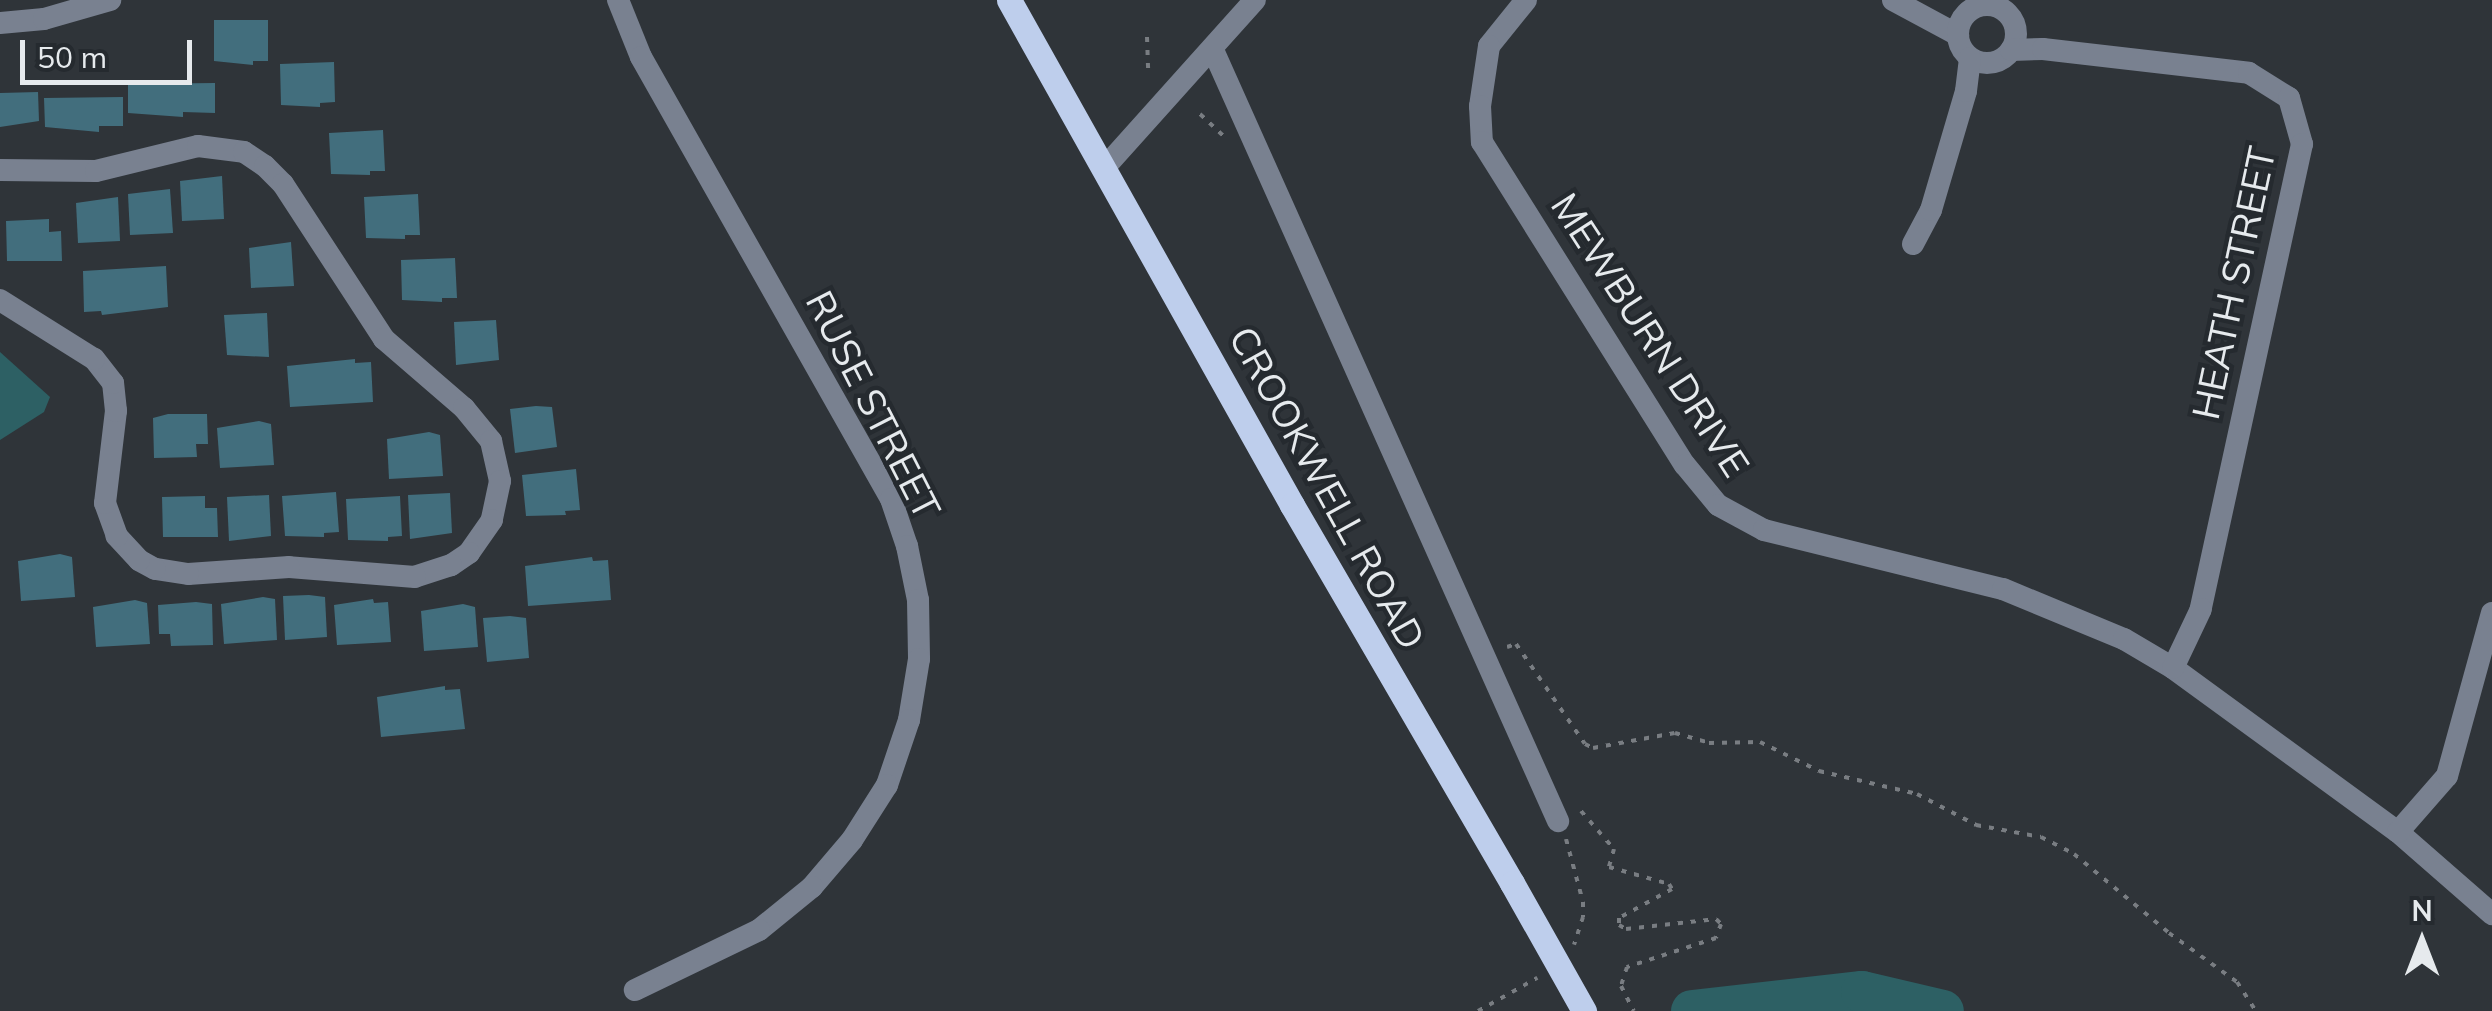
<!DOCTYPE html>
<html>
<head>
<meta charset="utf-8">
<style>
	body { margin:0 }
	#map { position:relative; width:2492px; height:1011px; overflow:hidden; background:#2f3439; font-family:Mulish,sans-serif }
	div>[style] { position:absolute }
	.water>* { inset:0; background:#2d6064 }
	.river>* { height:42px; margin:-21px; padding:0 21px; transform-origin:21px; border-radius:21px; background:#2d6064 }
	.building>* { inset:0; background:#426e7d }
	.path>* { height:4px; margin-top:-2px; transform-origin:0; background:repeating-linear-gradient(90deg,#797d82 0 5px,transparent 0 13px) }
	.minor>* { height:22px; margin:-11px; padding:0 11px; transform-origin:11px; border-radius:11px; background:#798190 }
	.minor>.ring { margin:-11px; padding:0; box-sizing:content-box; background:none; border:22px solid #798190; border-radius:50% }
	.major>* { height:25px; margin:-12.5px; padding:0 12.5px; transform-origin:12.5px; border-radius:12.5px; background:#beceec }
	.major-bridge>* { height:25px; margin:-12.5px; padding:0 12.5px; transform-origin:12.5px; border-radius:12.5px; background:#beceec }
	span { translate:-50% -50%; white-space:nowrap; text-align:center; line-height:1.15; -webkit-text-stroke:9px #252a2f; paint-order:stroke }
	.street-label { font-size:38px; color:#e6eaed }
	.north { position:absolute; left:2372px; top:891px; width:100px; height:100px; -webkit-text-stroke:8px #252a2f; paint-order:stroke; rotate:0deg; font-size:28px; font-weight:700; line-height:40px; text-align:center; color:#e6eaed }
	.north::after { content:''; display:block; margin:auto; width:35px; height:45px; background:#e6eaed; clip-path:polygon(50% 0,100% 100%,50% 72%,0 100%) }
	.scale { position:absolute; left:20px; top:40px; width:172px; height:45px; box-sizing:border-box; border:5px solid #e6eaed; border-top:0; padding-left:12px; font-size:30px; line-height:35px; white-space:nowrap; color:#e6eaed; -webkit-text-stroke:8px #252a2f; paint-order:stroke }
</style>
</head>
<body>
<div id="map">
	<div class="water">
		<i style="clip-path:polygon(0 352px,50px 397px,44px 412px,0 440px)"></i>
	</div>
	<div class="river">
		<i style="left:1692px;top:1011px;width:171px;rotate:-6.4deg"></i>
		<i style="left:1862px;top:992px;width:83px;rotate:13.2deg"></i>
	</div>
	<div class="building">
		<i style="clip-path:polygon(214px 20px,268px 20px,268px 61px,253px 61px,253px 65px,214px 61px)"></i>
		<i style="clip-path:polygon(334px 62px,335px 102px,320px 103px,320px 107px,281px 105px,280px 64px)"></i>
		<i style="clip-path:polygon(215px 83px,215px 113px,183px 112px,183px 117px,128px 113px,128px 84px)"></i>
		<i style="clip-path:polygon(38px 92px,39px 121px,0 127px,0 93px)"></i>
		<i style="clip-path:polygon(123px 97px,123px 126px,99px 126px,99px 132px,45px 127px,44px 98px)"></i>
		<i style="clip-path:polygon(383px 130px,385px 171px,370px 171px,370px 175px,331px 174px,329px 133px)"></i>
		<i style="clip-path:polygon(222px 176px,224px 219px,182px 221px,180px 181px)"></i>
		<i style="clip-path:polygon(170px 189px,173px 233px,130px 235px,128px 194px)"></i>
		<i style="clip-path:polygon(418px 194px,420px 235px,405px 235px,405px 239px,366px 238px,364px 197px)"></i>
		<i style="clip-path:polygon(118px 197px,120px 241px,78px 243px,76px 203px)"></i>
		<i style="clip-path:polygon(49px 219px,49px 232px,61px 231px,62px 261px,7px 261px,6px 221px)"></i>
		<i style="clip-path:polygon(291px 242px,294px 286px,251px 288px,249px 248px)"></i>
		<i style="clip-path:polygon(455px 258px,457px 298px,442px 298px,442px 302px,402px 300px,401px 260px)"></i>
		<i style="clip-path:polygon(166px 266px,168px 307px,102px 315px,101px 311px,84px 312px,83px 271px)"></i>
		<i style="clip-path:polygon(267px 313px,269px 357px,227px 355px,224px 315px)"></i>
		<i style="clip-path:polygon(496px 320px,499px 360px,456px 365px,454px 322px)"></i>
		<i style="clip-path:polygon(355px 359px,355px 363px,371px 362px,373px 402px,290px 407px,287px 366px)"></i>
		<i style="clip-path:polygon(536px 406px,552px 407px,557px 447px,515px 453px,510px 409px)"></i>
		<i style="clip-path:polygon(168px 414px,207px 414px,208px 444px,196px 444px,197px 457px,154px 458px,153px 418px)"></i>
		<i style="clip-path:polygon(259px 421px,271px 424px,274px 465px,220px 468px,217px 428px)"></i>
		<i style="clip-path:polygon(429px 432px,440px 435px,443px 476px,389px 479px,387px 439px)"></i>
		<i style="clip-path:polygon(576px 469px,580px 510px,565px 511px,566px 515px,526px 516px,522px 475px)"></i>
		<i style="clip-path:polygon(336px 492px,339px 532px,324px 533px,324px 537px,285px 536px,282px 496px)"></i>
		<i style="clip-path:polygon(450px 493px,452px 533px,410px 539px,408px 495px)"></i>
		<i style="clip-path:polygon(269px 495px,271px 536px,229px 541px,227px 497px)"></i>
		<i style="clip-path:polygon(205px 496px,205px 508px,217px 508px,218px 537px,163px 537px,162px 497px)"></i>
		<i style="clip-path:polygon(400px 496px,402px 536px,388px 537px,388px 541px,348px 540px,346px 499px)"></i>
		<i style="clip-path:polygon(60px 554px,72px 557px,75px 597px,21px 601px,18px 561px)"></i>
		<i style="clip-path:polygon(592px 557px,593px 561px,608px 560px,611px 600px,528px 606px,525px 566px)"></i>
		<i style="clip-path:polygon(309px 595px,325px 597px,327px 637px,285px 640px,283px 596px)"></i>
		<i style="clip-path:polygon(263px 597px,275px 599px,277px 640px,224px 644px,221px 604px)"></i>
		<i style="clip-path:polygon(373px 599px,374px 603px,388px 602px,391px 642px,337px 645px,334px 605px)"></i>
		<i style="clip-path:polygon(135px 600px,147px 603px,150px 644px,96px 647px,93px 607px)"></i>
		<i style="clip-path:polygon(196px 602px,212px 604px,213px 645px,171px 646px,170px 634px,159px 634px,158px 605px)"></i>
		<i style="clip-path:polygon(463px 604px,475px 607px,478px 647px,424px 651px,421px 611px)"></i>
		<i style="clip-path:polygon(510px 616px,526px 618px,529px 658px,487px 662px,483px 618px)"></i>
		<i style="clip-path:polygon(445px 686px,445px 690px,460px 689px,465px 729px,381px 737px,377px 697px)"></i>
	</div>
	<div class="path">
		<i style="left:1147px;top:37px;width:33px;rotate:88deg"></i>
		<i style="left:1200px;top:114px;width:38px;rotate:43deg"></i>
		<i style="left:1507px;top:647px;width:9px;rotate:-18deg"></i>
		<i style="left:1516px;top:644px;width:121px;rotate:55.4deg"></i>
		<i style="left:1585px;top:744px;width:9px;rotate:27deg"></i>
		<i style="left:1593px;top:748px;width:83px;rotate:-10.4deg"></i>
		<i style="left:1675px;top:733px;width:35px;rotate:16deg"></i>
		<i style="left:1709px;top:743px;width:51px;rotate:-1.1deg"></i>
		<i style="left:1760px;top:742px;width:66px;rotate:26.2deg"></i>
		<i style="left:1819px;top:771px;width:101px;rotate:13.2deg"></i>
		<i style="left:1917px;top:794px;width:67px;rotate:27.7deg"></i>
		<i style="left:1976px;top:825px;width:66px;rotate:10.5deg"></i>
		<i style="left:2041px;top:837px;width:37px;rotate:27deg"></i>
		<i style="left:2074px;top:854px;width:124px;rotate:39.7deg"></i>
		<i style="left:2169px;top:933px;width:84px;rotate:35.8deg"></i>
		<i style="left:2237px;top:982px;width:35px;rotate:57deg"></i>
		<i style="left:1581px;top:811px;width:50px;rotate:49deg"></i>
		<i style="left:1614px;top:849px;width:19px;rotate:106deg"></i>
		<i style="left:1609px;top:867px;width:62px;rotate:15.8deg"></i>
		<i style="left:1669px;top:884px;width:6px;rotate:59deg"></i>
		<i style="left:1672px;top:889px;width:60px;rotate:151.3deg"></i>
		<i style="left:1619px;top:918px;width:7px;rotate:90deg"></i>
		<i style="left:1619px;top:925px;width:8px;rotate:30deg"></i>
		<i style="left:1626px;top:929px;width:91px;rotate:-6.3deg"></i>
		<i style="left:1716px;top:919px;width:7px;rotate:45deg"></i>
		<i style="left:1721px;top:924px;width:15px;rotate:110deg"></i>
		<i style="left:1716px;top:938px;width:94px;rotate:162deg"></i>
		<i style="left:1627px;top:967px;width:20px;rotate:108deg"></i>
		<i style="left:1621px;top:986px;width:28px;rotate:63deg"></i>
		<i style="left:1566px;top:839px;width:65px;rotate:74.9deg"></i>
		<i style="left:1583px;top:902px;width:15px;rotate:90deg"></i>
		<i style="left:1583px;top:917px;width:29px;rotate:108deg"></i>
		<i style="left:1478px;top:1011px;width:68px;rotate:-29.2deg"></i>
	</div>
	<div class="minor">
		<i style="left:618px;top:0;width:61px;rotate:68deg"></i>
		<i style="left:641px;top:57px;width:508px;rotate:60.51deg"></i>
		<i style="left:891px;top:499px;width:50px;rotate:71.2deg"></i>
		<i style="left:907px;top:546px;width:55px;rotate:78.5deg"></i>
		<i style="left:918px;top:600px;width:59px;rotate:89deg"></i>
		<i style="left:919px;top:659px;width:62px;rotate:99.3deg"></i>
		<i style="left:909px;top:720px;width:69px;rotate:108.7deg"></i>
		<i style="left:887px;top:785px;width:65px;rotate:122.5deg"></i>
		<i style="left:852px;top:840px;width:62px;rotate:130.4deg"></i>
		<i style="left:812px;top:887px;width:68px;rotate:140.9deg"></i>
		<i style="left:759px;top:930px;width:138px;rotate:154.2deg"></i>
		<i style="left:1526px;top:0;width:59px;rotate:128.8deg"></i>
		<i style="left:1489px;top:46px;width:61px;rotate:98.5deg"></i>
		<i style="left:1480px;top:106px;width:36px;rotate:87deg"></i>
		<i style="left:1482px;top:142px;width:381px;rotate:57.9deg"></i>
		<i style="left:1685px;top:465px;width:52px;rotate:50.5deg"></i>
		<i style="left:1718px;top:505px;width:52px;rotate:28.5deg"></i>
		<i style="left:1764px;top:530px;width:246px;rotate:13.9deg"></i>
		<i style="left:2003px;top:589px;width:131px;rotate:22.5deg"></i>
		<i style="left:2124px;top:639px;width:57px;rotate:30.6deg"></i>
		<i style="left:2173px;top:668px;width:278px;rotate:36.1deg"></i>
		<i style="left:2398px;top:832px;width:125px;rotate:41.1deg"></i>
		<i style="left:1893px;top:0;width:74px;rotate:28.3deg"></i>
		<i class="ring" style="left:1958px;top:5px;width:36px;height:36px"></i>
		<i style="left:0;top:23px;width:44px;rotate:-5.2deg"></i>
		<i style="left:44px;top:19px;width:69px;rotate:-16.1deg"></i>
		<i style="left:1213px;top:50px;width:845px;rotate:65.89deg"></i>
		<i style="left:2011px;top:50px;width:32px;rotate:-2deg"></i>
		<i style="left:2043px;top:49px;width:207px;rotate:6.6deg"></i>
		<i style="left:2249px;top:73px;width:47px;rotate:32deg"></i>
		<i style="left:2289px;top:98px;width:48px;rotate:74.2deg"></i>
		<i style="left:2302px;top:144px;width:476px;rotate:102.3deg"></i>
		<i style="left:2201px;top:609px;width:65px;rotate:115.4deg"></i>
		<i style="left:1106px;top:166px;width:223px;rotate:-48.1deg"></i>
		<i style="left:0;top:170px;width:96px;rotate:0.6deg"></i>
		<i style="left:96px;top:171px;width:105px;rotate:-13.8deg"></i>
		<i style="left:198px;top:146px;width:46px;rotate:7.4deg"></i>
		<i style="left:244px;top:152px;width:25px;rotate:34deg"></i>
		<i style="left:265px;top:166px;width:25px;rotate:45deg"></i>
		<i style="left:283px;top:184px;width:185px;rotate:56.9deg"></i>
		<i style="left:384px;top:339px;width:106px;rotate:40.8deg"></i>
		<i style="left:464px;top:408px;width:43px;rotate:50.7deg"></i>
		<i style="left:491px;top:441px;width:41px;rotate:77.3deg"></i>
		<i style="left:500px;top:481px;width:40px;rotate:102deg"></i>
		<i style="left:492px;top:520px;width:40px;rotate:124.9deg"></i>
		<i style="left:469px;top:553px;width:22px;rotate:146deg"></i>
		<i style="left:451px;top:565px;width:38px;rotate:162deg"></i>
		<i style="left:415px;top:577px;width:126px;rotate:-175.5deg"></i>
		<i style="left:289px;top:567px;width:101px;rotate:176deg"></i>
		<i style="left:188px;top:574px;width:33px;rotate:-171deg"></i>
		<i style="left:155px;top:569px;width:18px;rotate:-151deg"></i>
		<i style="left:139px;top:560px;width:33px;rotate:-133deg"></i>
		<i style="left:117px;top:536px;width:35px;rotate:-110deg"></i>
		<i style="left:105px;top:503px;width:93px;rotate:-83.2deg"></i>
		<i style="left:116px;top:411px;width:28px;rotate:-96deg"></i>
		<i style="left:113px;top:383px;width:31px;rotate:-128deg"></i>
		<i style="left:94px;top:359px;width:111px;rotate:-147.9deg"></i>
		<i style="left:1913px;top:244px;width:38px;rotate:-62deg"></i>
		<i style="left:1931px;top:210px;width:124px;rotate:-73.6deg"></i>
		<i style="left:1966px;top:91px;width:33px;rotate:-83deg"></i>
		<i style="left:2398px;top:832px;width:74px;rotate:-48.8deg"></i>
		<i style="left:2447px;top:776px;width:169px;rotate:-74.6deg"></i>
	</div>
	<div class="major">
		<i style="left:1009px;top:0;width:579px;rotate:60.73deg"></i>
		<i style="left:1292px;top:505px;width:437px;rotate:59.8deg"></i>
	</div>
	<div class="major-bridge">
		<i style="left:1512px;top:883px;width:147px;rotate:60.6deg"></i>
	</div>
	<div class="street-label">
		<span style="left:2234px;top:283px;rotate:-78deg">HEATH STREET</span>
		<span style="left:1650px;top:335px;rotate:57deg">MEWBURN DRIVE</span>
		<span style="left:873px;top:405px;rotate:63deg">RUSE STREET</span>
		<span style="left:1327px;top:488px;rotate:61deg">CROOKWELL ROAD</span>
	</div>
	<div class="north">N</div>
	<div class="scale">50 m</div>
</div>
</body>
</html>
